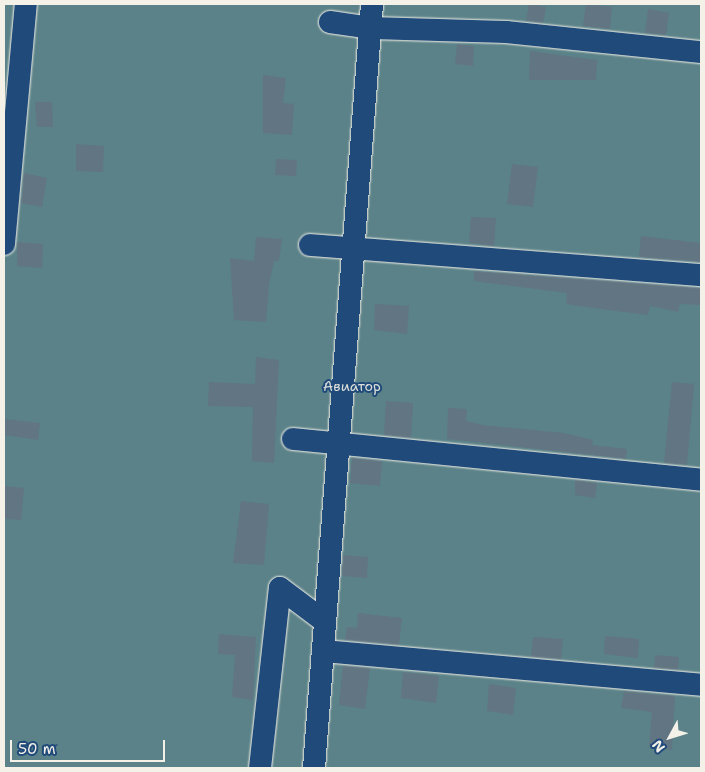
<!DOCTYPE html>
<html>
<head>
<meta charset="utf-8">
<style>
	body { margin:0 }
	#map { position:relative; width:705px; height:772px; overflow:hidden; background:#2c537c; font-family:"Shantell Sans",sans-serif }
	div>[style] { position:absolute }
	.green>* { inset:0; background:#5a8288 }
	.building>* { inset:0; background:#627583 }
	.roads { filter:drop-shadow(0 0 1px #f4f1e8) drop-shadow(0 0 1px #f4f1e8) }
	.minor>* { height:22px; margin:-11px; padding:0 11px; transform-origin:11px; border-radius:11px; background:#1f4a7a }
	span { translate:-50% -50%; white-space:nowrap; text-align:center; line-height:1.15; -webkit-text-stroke:4px #1f4a7a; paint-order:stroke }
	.park-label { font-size:14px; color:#dde0da }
	.frame { position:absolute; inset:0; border:5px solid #f4f1e8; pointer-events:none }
	.north { position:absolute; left:645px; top:712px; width:50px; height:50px; -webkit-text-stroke:4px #1f4a7a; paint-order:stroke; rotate:231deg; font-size:14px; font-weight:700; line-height:20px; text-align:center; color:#f4f1e8 }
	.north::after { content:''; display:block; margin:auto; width:18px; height:22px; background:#f4f1e8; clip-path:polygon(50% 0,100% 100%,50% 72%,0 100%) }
	.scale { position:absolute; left:10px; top:740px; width:155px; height:22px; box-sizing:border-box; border:2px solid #f4f1e8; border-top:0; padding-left:6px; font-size:15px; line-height:18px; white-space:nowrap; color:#f4f1e8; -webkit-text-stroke:4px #1f4a7a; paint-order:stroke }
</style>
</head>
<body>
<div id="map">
	<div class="green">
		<i style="clip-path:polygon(4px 4px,701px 4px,701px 768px,4px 768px)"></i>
	</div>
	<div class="building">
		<i style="clip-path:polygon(529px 4px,546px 7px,543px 23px,526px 21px)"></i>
		<i style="clip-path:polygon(586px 4px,612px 7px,610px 29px,583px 26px)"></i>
		<i style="clip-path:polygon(648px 9px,669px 13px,666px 35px,645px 33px)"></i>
		<i style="clip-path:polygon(457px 44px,474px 46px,473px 66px,455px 64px)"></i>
		<i style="clip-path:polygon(530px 51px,597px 60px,596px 80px,529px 80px)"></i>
		<i style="clip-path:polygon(263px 75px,286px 78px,283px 103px,294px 104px,292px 135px,263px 133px)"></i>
		<i style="clip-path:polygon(35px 102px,52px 102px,53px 127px,37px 127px)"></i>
		<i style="clip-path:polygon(76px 144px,104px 146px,103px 172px,76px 171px)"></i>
		<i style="clip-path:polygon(276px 159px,297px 160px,296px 176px,275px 175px)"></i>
		<i style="clip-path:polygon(512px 164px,538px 167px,533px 207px,507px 204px)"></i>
		<i style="clip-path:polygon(24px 173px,47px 178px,42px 207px,21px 203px)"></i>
		<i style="clip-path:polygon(471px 217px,496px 218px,494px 246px,469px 243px)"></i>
		<i style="clip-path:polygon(641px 236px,701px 243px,701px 262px,639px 257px)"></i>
		<i style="clip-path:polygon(256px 237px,282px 239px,279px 261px,274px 261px,269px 284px,266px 322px,234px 320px,230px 258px,254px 261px)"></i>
		<i style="clip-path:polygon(17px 242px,43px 244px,42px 268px,17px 266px)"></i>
		<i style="clip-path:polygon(474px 271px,701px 288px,701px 305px,680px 304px,678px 312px,650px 306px,648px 315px,608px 310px,566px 304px,567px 293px,474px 281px)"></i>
		<i style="clip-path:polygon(375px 304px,409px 306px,407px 334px,374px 330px)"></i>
		<i style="clip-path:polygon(256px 357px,279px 360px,274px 463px,252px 461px,253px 407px,208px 406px,209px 382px,255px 384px)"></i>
		<i style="clip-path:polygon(672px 382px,694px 384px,687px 465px,664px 463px)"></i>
		<i style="clip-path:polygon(386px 401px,413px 403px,411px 438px,384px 435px)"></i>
		<i style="clip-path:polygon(448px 408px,467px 409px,466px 421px,483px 425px,564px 433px,593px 440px,592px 445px,627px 449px,626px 459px,447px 439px)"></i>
		<i style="clip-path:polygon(4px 419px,40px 423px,38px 440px,4px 435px)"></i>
		<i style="clip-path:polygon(352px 458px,382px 461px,380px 486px,350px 483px)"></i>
		<i style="clip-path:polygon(575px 480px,597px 483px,595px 498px,575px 495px)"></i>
		<i style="clip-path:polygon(4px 486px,24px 488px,21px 520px,4px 519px)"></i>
		<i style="clip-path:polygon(241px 501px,269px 504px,264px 565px,233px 563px)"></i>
		<i style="clip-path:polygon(343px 555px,368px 557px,367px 578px,342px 576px)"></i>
		<i style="clip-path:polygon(358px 613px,402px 618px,399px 645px,345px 640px,347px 627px,357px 628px)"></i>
		<i style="clip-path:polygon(219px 634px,256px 637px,253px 700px,232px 697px,235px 655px,218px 654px)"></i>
		<i style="clip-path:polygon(605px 636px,639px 639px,638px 658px,604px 654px)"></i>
		<i style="clip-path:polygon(533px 637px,563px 639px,561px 659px,531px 657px)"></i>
		<i style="clip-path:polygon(655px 655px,679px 657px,678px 670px,654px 668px)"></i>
		<i style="clip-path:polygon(343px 666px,370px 668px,365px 709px,339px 705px)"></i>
		<i style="clip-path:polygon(403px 672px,439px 676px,436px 703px,401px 698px)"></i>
		<i style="clip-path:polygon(489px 684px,516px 688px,513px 715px,487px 711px)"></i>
		<i style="clip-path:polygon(624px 691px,675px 696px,672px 750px,649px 747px,652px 712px,621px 708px)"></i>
	</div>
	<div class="roads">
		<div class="minor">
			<i style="left:330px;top:22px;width:41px;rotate:8.3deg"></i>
			<i style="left:371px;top:28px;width:135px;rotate:1.7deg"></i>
			<i style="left:506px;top:32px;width:196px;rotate:5.9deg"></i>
			<i style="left:4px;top:244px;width:241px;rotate:-84.8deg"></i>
			<i style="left:310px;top:245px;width:392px;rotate:4.4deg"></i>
			<i style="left:293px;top:439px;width:410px;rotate:5.7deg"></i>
			<i style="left:323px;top:651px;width:380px;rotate:5.1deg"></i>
			<i style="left:260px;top:768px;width:181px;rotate:-83.7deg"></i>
			<i style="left:280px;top:588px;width:55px;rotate:36.9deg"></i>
			<i style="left:314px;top:768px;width:766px;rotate:-85.66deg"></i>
		</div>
	</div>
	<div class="park-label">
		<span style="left:352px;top:386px">Авиатор</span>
	</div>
	<div class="frame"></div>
	<div class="north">N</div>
	<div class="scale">50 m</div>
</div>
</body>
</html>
